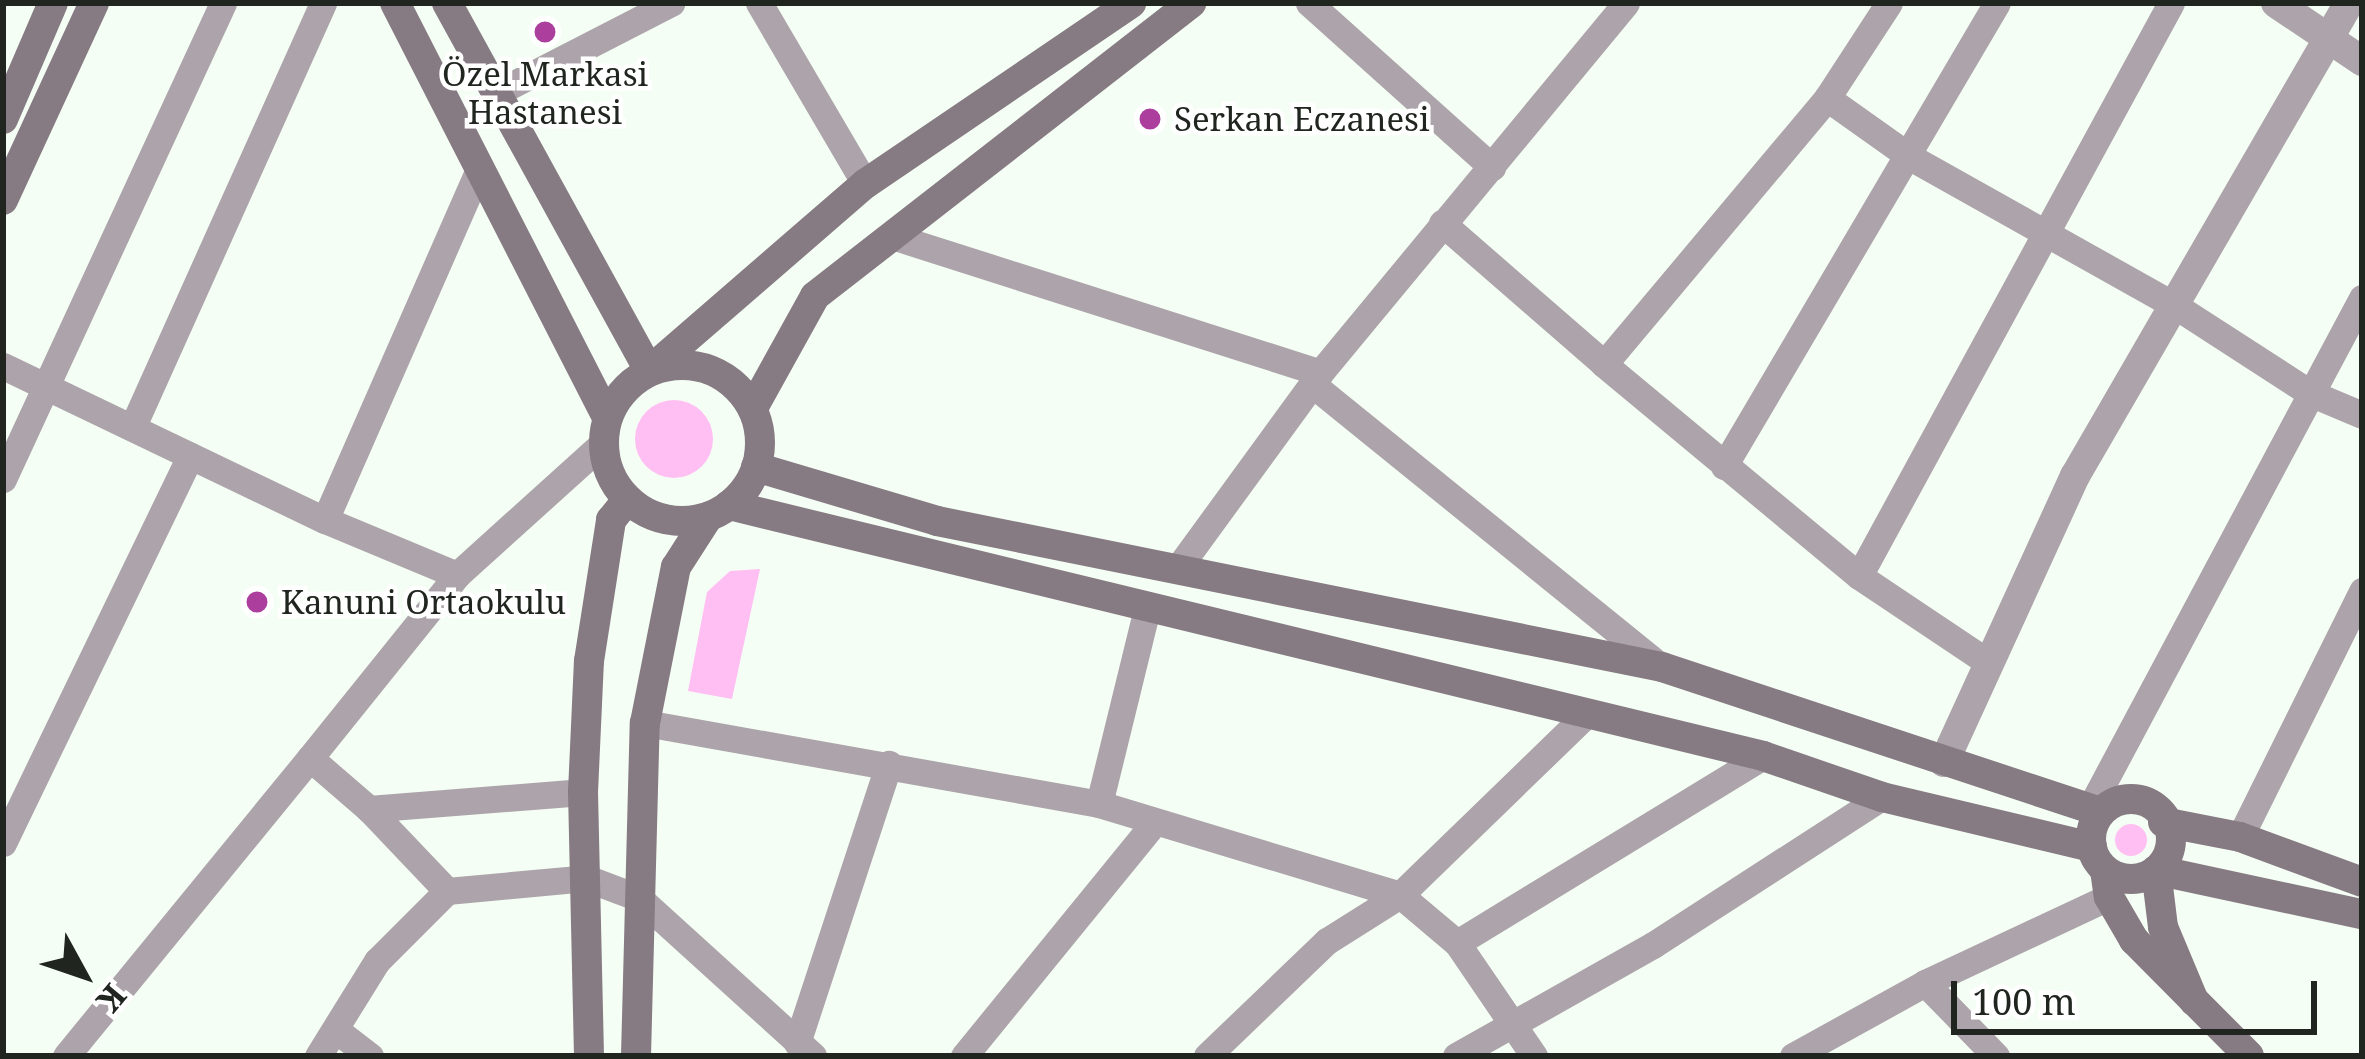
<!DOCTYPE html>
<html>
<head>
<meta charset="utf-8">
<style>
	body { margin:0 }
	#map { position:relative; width:2365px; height:1059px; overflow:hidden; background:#f5fef4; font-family:"Noto Serif",serif }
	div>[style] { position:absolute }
	.green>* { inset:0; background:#ffbff3 }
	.round { border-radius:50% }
	.minor>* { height:27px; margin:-13.5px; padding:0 13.5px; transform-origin:13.5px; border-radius:13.5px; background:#aca4aa }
	.tertiary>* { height:30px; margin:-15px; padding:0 15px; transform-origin:15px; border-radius:15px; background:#aca4aa }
	.secondary>* { height:30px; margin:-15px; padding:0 15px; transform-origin:15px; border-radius:15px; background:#867a83 }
	.secondary>.ring { margin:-15px; padding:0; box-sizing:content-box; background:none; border:30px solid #867a83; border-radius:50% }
	.dots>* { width:33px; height:33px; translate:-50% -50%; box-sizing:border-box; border:6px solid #fff; border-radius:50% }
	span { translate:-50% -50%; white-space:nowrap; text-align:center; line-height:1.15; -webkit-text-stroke:9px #fff; paint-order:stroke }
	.poi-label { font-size:33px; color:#20261f }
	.left { translate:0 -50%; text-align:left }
	.frame { position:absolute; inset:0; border:6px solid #20261f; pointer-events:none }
	.north { position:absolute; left:24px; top:915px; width:120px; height:120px; -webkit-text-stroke:9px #fff; paint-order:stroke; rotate:130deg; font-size:33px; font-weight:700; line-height:48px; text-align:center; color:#20261f }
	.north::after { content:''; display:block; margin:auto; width:42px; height:54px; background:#20261f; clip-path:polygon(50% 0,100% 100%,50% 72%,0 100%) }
	.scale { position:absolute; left:1951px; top:981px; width:366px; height:54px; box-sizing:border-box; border:6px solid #20261f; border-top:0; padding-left:15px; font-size:36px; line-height:42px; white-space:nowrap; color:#20261f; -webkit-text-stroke:9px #fff; paint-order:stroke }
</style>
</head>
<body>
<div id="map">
	<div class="green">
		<i class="round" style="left:635px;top:400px;width:78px;height:78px"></i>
		<i style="clip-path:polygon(760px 569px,732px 699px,688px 691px,707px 592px,730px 571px)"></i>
		<i class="round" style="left:2115px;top:824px;width:32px;height:32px"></i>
	</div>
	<div class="minor">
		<i style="left:759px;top:3px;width:210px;rotate:59.6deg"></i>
		<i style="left:1309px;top:3px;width:246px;rotate:41.9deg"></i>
		<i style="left:498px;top:92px;width:195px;rotate:-27.2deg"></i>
		<i style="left:1827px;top:98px;width:113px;rotate:-56.9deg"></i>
		<i style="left:1442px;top:223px;width:215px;rotate:41deg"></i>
		<i style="left:895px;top:237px;width:446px;rotate:17.7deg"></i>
		<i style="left:3px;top:366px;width:357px;rotate:25.6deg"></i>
		<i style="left:1312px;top:384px;width:450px;rotate:39deg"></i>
		<i style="left:133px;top:426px;width:464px;rotate:-65.8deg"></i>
		<i style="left:1724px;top:466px;width:537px;rotate:-59.48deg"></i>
		<i style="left:3px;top:479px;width:524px;rotate:-65.19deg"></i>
		<i style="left:1178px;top:568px;width:241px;rotate:-53.9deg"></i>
		<i style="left:1320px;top:373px;width:480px;rotate:-50.4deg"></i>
		<i style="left:457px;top:575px;width:143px;rotate:-157.4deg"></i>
		<i style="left:325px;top:520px;width:378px;rotate:-66.3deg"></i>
		<i style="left:1859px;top:576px;width:332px;rotate:-140.3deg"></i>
		<i style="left:1604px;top:364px;width:347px;rotate:-50deg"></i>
		<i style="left:1827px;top:98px;width:102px;rotate:35.4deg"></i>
		<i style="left:1910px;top:157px;width:303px;rotate:29.3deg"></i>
		<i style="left:2174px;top:305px;width:162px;rotate:32.9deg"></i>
		<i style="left:2310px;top:393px;width:56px;rotate:22.9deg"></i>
		<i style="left:1989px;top:663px;width:156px;rotate:-146.2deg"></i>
		<i style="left:1859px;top:576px;width:652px;rotate:-61.43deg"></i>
		<i style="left:645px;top:723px;width:461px;rotate:10.1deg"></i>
		<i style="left:1099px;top:804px;width:314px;rotate:16.8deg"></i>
		<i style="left:1400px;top:895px;width:75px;rotate:40.1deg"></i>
		<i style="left:1457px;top:943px;width:137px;rotate:55.7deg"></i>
		<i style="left:583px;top:792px;width:215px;rotate:175.5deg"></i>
		<i style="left:369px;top:809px;width:78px;rotate:-139.2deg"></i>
		<i style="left:310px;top:758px;width:235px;rotate:-51.2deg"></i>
		<i style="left:457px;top:575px;width:197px;rotate:-42.1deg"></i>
		<i style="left:1099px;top:804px;width:202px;rotate:-76.2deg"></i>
		<i style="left:2090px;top:808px;width:578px;rotate:-61.93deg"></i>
		<i style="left:369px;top:809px;width:113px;rotate:46.4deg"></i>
		<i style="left:2240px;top:837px;width:275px;rotate:-63.6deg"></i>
		<i style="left:3px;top:843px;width:430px;rotate:-64.2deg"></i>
		<i style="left:1457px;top:943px;width:359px;rotate:-31.4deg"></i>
		<i style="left:1925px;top:983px;width:102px;rotate:45.8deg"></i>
		<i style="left:336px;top:1030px;width:43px;rotate:37.4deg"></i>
		<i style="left:797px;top:1043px;width:294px;rotate:-71.8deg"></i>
		<i style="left:66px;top:1056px;width:385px;rotate:-50.7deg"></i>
		<i style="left:318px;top:1056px;width:112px;rotate:-58.2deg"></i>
		<i style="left:377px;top:961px;width:99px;rotate:-45deg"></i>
		<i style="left:447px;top:891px;width:140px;rotate:-5.3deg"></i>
		<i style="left:586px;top:878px;width:57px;rotate:20.7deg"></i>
		<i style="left:639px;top:898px;width:235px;rotate:42.2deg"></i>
		<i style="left:964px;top:1056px;width:299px;rotate:-50.8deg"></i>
		<i style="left:1207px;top:1056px;width:166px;rotate:-43.8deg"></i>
		<i style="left:1327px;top:941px;width:86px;rotate:-32.2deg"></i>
		<i style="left:1400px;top:895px;width:260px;rotate:-44.1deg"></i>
		<i style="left:1456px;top:1056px;width:226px;rotate:-29.4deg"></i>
		<i style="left:1653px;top:945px;width:273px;rotate:-32.9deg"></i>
		<i style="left:1793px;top:1056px;width:151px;rotate:-28.9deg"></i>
		<i style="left:1925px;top:983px;width:203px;rotate:-25.1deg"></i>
	</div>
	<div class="tertiary">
		<i style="left:2276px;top:3px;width:104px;rotate:34deg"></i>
		<i style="left:1944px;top:762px;width:315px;rotate:-65.4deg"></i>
		<i style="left:2075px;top:476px;width:547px;rotate:-59.92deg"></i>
	</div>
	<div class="secondary">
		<i style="left:395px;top:3px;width:465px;rotate:62.9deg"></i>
		<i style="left:447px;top:3px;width:420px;rotate:61.2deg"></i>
		<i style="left:649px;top:371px;width:286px;rotate:-40.9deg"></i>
		<i style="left:865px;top:184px;width:322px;rotate:-34.2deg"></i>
		<i style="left:3px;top:119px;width:126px;rotate:-66.7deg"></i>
		<i style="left:3px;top:200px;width:217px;rotate:-65.2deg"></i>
		<i class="ring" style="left:604px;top:365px;width:126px;height:126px"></i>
		<i style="left:753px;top:408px;width:128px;rotate:-61deg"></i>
		<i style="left:815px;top:296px;width:477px;rotate:-37.9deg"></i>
		<i style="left:756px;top:467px;width:189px;rotate:16.6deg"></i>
		<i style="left:937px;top:521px;width:740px;rotate:11.39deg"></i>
		<i style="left:1662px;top:667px;width:462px;rotate:18.3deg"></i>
		<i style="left:729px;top:505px;width:1064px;rotate:13.64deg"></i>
		<i style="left:1763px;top:756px;width:126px;rotate:19deg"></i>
		<i style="left:1882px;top:797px;width:216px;rotate:13.4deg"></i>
		<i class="ring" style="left:2091px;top:799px;width:50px;height:50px"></i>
		<i style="left:2163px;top:822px;width:78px;rotate:11deg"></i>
		<i style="left:2240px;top:837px;width:130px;rotate:20.2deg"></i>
		<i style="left:2105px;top:870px;width:27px;rotate:82deg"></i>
		<i style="left:2109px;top:897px;width:50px;rotate:59.8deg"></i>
		<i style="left:2134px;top:940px;width:163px;rotate:45.2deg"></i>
		<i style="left:2194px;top:1001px;width:80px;rotate:-112.7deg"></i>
		<i style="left:2163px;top:927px;width:57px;rotate:-97deg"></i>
		<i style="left:2156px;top:870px;width:211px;rotate:12.1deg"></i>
		<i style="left:589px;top:1056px;width:264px;rotate:-91.3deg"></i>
		<i style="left:583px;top:792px;width:131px;rotate:-87.4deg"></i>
		<i style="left:589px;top:661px;width:143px;rotate:-81.1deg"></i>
		<i style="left:611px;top:520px;width:26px;rotate:-51deg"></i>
		<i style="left:636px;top:1056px;width:333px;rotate:-88.5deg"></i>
		<i style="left:645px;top:723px;width:159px;rotate:-78.8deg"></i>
		<i style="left:676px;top:567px;width:59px;rotate:-57.4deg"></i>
	</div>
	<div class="dots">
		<i style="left:545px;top:32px;background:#ac3f9e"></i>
		<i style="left:1150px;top:119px;background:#ac3f9e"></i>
		<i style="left:257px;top:602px;background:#ac3f9e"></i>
	</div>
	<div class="poi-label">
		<span style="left:545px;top:93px">Özel Markasi<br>Hastanesi</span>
		<span class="left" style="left:1174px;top:119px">Serkan Eczanesi</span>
		<span class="left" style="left:281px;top:602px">Kanuni Ortaokulu</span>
	</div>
	<div class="frame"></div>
	<div class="north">K</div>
	<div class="scale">100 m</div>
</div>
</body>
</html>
